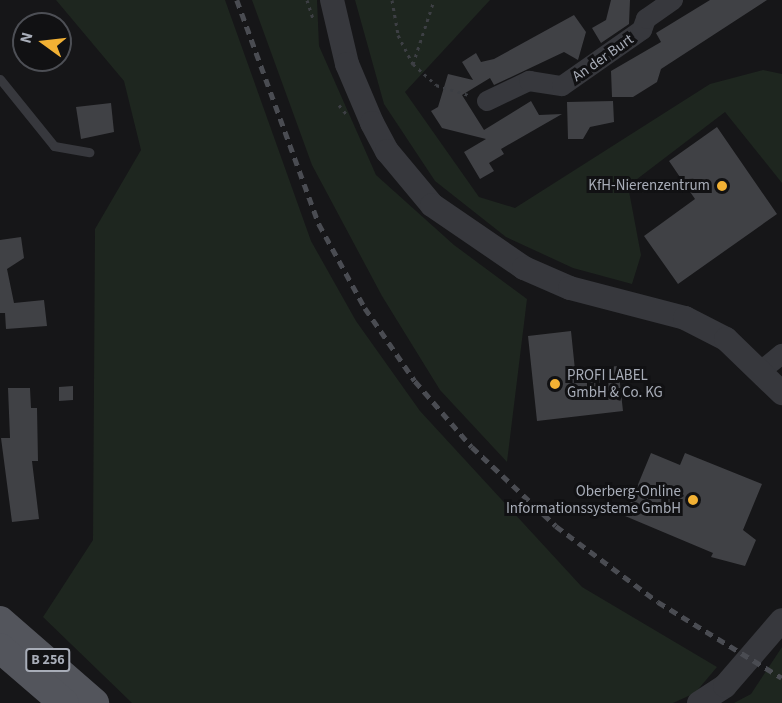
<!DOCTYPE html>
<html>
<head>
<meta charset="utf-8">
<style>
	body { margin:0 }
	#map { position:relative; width:782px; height:703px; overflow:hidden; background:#161618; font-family:"Source Sans 3",sans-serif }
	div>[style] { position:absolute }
	.green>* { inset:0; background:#1e261f }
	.building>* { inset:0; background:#404145 }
	.path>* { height:3px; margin-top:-1.5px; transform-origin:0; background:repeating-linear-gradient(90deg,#3d3f44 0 3px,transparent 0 7.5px) }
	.service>* { height:9px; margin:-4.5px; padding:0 4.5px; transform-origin:4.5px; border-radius:4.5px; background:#37383d }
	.minor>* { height:20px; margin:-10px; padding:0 10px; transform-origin:10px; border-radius:10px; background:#37383d }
	.tertiary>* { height:24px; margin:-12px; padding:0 12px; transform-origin:12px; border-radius:12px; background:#37383d }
	.primary>* { height:30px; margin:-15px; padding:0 15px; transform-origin:15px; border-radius:15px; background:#53555c }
	.rail>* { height:4.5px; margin-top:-2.25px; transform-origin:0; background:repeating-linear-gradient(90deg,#4a4c52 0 8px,transparent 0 14px) }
	.dots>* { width:16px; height:16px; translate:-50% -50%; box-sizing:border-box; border:3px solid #111113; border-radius:50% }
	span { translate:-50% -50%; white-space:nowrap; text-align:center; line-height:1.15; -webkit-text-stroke:6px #111113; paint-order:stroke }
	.shield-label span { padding:2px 4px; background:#111113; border:2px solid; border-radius:4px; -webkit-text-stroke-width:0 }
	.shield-label { font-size:14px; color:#a8adb8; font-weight:700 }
	.street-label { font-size:15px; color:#a8adb8 }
	.poi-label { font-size:15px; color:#a8adb8 }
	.right { translate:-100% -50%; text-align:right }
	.left { translate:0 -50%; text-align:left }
	.north { position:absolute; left:12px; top:12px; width:60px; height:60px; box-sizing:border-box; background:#111113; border:2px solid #4d4f55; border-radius:50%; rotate:285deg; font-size:16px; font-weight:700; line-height:24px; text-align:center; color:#a8adb8 }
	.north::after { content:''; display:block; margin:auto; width:21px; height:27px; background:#f2b134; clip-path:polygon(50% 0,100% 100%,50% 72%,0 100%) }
</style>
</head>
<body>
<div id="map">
	<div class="green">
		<i style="clip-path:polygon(56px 0,225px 0,311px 241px,356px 321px,420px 411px,582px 587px,717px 667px,695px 693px,673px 703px,132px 703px,43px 617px,93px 540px,95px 229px,141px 150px,124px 81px)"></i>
		<i style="clip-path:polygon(252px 0,317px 0,319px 46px,376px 175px,454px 245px,527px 299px,507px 462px,440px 390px,382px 296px,312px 165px)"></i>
		<i style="clip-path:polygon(355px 0,490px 0,405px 92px,479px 197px,515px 208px,710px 84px,763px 70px,782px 74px,782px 183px,725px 112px,628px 186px,641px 255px,632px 284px,573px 268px,506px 237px,435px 181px,384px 104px)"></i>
		<i style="clip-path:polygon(782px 647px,782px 703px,734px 703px,751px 694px)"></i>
	</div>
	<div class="building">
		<i style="clip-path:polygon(611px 0,630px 0,629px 24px,601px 43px,592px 28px,606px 20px)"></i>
		<i style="clip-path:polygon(710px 0,767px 0,661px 69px,657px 82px,633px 97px,612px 97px,611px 71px,661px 42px,656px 33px)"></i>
		<i style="clip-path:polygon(574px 15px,586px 32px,578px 60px,564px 52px,494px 85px,490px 78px,462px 95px,484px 130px,531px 101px,539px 115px,562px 114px,501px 149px,504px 154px,489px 163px,494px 171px,480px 179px,464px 152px,486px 139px,442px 128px,431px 111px,438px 107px,448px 74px,473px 80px,462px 62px,476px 53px,481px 62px,494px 59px)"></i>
		<i style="clip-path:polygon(613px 101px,614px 122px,590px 127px,583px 139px,568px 139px,567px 102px)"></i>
		<i style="clip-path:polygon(111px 103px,114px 132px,81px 139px,76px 107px)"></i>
		<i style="clip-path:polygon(717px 127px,777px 214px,678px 284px,644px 236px,695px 199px,669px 161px)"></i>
		<i style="clip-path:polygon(21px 237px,24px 258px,7px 269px,14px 303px,44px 300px,47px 326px,6px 329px,5px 313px,0 313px,0 240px)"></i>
		<i style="clip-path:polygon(571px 331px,575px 370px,618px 366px,623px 411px,537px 421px,528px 336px)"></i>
		<i style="clip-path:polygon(73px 386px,73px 400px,59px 401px,59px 387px)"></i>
		<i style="clip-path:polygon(8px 388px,30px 388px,31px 408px,37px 408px,38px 461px,32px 461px,39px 519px,12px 522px,1px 438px,10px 438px)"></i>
		<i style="clip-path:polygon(651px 453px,680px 465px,685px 453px,762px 484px,743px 530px,756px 540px,745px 566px,711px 557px,713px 553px,625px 516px)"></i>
	</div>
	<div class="path">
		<i style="left:307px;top:0;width:19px;rotate:72deg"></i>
		<i style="left:392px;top:0;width:36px;rotate:80deg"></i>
		<i style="left:398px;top:35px;width:33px;rotate:63deg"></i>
		<i style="left:413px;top:64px;width:31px;rotate:42deg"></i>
		<i style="left:436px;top:85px;width:37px;rotate:17deg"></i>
		<i style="left:413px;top:64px;width:67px;rotate:-71.8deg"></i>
		<i style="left:339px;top:105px;width:13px;rotate:51deg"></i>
	</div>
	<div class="service">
		<i style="left:0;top:79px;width:86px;rotate:51.1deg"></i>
		<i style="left:54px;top:146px;width:36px;rotate:10deg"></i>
	</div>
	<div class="minor">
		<i style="left:487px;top:101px;width:47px;rotate:-25.5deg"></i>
		<i style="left:529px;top:81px;width:33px;rotate:9deg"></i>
		<i style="left:562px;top:86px;width:98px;rotate:-35deg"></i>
		<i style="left:642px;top:30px;width:12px;rotate:-70deg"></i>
		<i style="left:646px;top:19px;width:33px;rotate:-35deg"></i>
		<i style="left:762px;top:370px;width:26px;rotate:-39deg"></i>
	</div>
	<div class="tertiary">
		<i style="left:332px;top:0;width:66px;rotate:76.8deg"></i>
		<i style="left:347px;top:64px;width:64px;rotate:67deg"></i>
		<i style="left:372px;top:123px;width:32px;rotate:62deg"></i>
		<i style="left:387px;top:151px;width:70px;rotate:50.2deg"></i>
		<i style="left:432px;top:205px;width:112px;rotate:34.4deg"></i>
		<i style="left:524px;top:268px;width:50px;rotate:23.5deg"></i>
		<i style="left:570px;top:288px;width:119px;rotate:14.6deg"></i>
		<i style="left:685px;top:318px;width:46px;rotate:27.1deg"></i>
		<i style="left:726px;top:339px;width:78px;rotate:44deg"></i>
		<i style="left:699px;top:703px;width:31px;rotate:-33deg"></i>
		<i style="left:725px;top:686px;width:87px;rotate:-49.2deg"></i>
	</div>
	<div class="primary">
		<i style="left:0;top:621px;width:125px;rotate:41.1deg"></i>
		<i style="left:0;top:648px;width:84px;rotate:40.7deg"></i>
	</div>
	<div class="rail">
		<i style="left:237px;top:0;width:239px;rotate:69.9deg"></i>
		<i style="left:319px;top:224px;width:96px;rotate:61.3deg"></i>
		<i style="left:365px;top:308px;width:88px;rotate:55.6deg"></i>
		<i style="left:415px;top:381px;width:87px;rotate:49.2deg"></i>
		<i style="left:472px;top:447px;width:115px;rotate:43.2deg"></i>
		<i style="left:556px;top:526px;width:127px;rotate:36.7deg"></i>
		<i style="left:658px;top:602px;width:145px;rotate:31.5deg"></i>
	</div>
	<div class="dots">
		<i style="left:722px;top:186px;background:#f2b134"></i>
		<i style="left:555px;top:384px;background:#f2b134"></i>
		<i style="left:693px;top:500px;background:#f2b134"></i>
	</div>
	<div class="shield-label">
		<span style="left:48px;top:660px">B 256</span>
	</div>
	<div class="street-label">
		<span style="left:603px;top:58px;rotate:-35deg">An der Burt</span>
	</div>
	<div class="poi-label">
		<span class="right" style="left:710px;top:186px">KfH-Nierenzentrum</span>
		<span class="left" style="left:567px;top:384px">PROFI LABEL<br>GmbH &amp; Co. KG</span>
		<span class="right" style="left:681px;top:500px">Oberberg-Online<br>Informationssysteme GmbH</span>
	</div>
	<div class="north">N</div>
</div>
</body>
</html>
